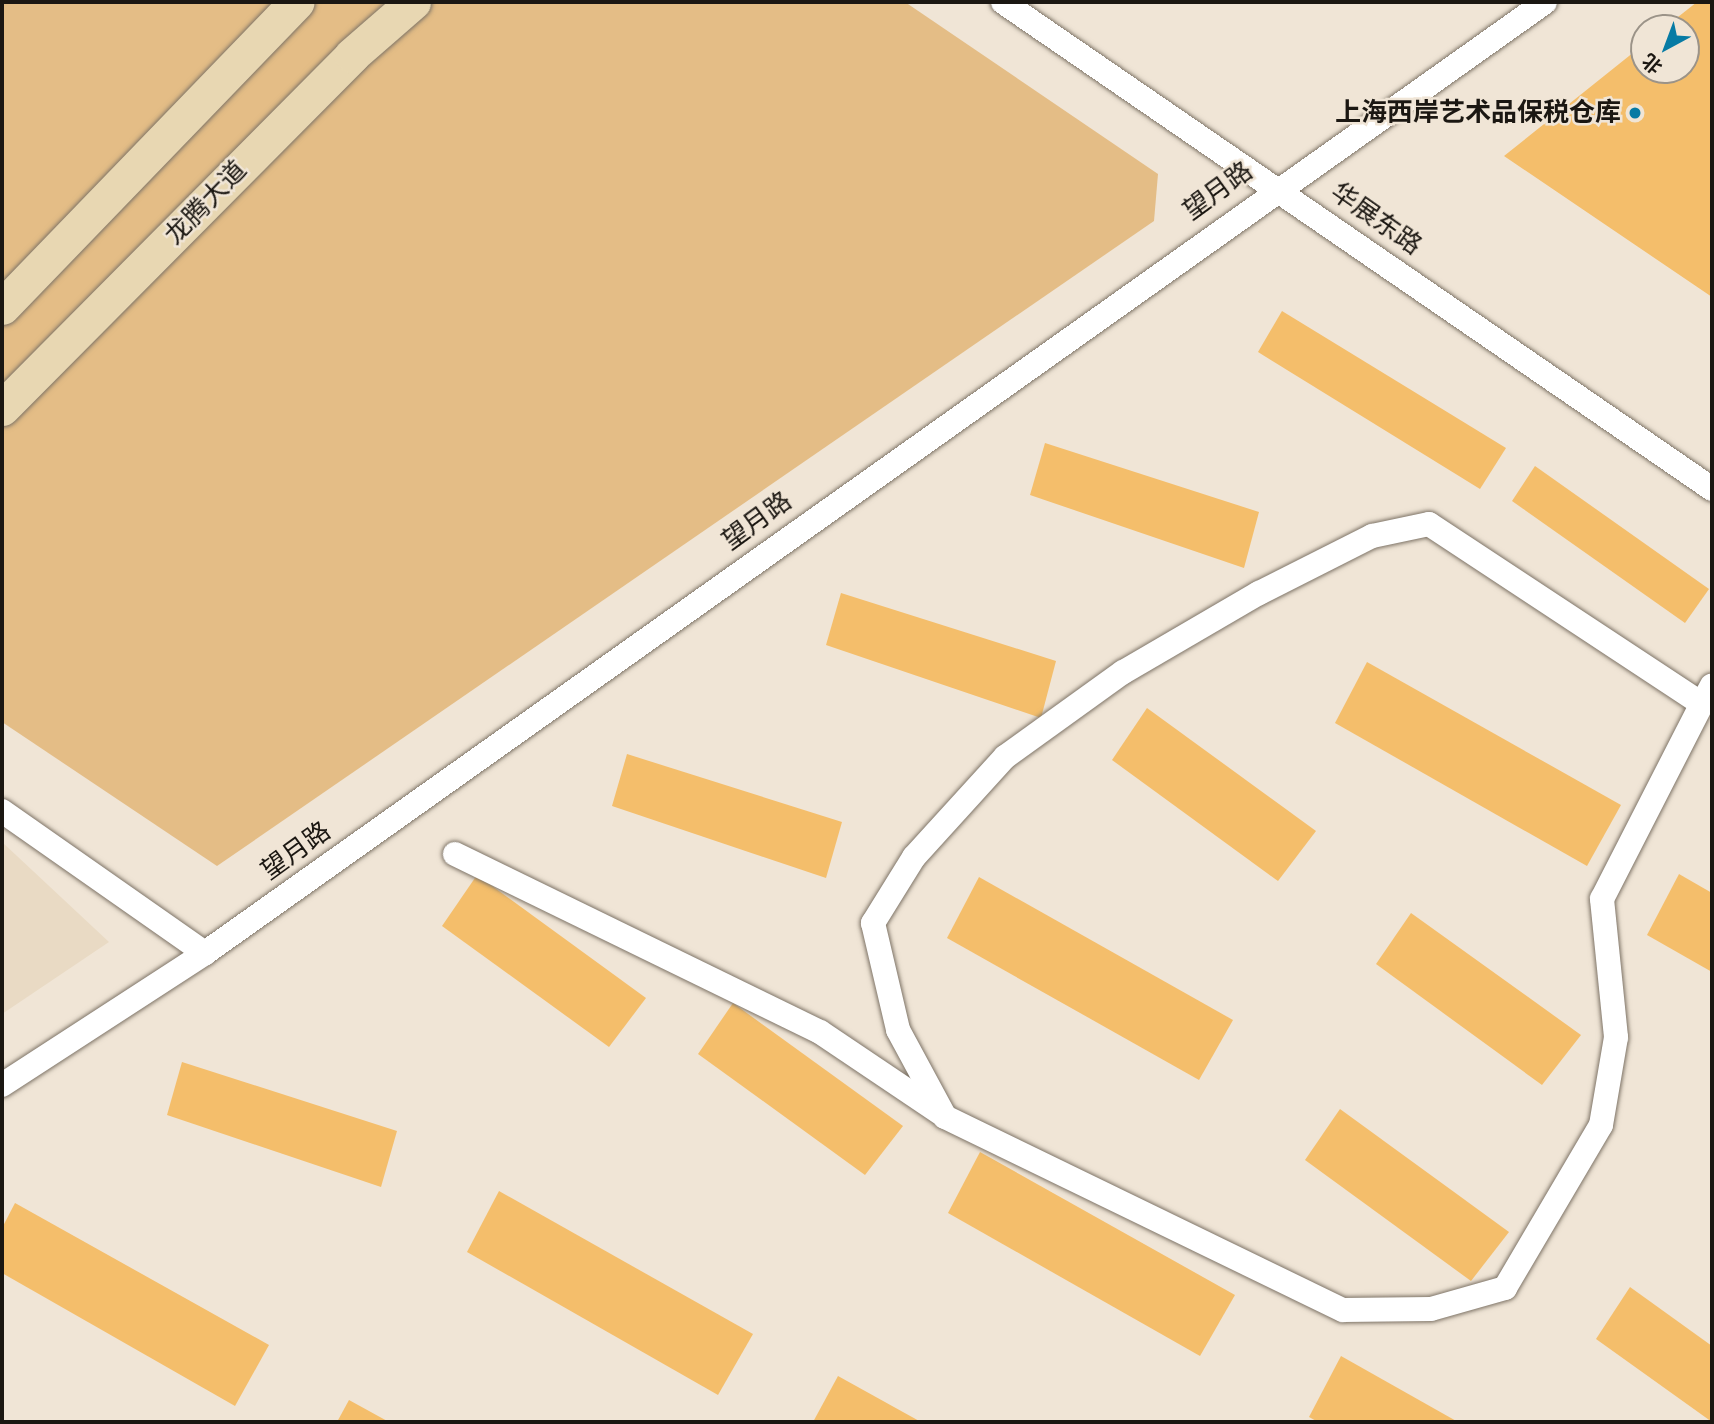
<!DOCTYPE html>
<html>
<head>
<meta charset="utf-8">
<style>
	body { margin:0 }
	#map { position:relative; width:1714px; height:1424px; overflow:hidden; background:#f0e5d6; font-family:Jost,"Noto Sans SC",sans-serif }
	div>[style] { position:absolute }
	.built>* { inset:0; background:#e9dac4 }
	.green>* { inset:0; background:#e4bd86 }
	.building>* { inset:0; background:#f4be6b }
	.roads { filter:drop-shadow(0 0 2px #7e7467) drop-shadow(0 0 2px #7e7467) }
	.minor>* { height:24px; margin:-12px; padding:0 12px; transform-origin:12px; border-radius:12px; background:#fff }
	.secondary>* { height:35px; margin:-17.5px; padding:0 17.5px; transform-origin:17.5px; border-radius:17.5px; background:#e8d7b2 }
	.dots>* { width:19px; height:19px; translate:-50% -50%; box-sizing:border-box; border:4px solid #f0e5d6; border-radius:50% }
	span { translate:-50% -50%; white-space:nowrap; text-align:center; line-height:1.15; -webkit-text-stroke:5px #f0e5d6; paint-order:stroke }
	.poi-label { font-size:26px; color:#1b1712; font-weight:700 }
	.right { translate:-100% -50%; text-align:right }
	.street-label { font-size:26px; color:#1b1712 }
	.frame { position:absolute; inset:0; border:4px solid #1b1712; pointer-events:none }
	.north { position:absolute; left:1630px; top:14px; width:70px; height:70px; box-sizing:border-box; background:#f0e5d6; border:2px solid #9b9388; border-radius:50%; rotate:221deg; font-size:19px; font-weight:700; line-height:28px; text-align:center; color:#1b1712 }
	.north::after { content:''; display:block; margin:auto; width:24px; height:32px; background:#077ba4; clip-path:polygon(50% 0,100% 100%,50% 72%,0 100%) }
</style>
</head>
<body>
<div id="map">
	<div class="built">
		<i style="clip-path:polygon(2px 842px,109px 942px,2px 1014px)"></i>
	</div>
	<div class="green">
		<i style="clip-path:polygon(2px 2px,905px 2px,1158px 174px,1154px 221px,217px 866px,2px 722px)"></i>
	</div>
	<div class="building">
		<i style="clip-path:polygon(1697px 2px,1712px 2px,1712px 297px,1504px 156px,1644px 44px,1644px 70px,1686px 70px,1686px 28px,1664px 28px)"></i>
		<i style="clip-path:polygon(1282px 311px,1506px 448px,1480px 489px,1258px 352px)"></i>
		<i style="clip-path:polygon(1045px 443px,1259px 512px,1244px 568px,1030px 495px)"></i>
		<i style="clip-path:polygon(1535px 466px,1709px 589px,1685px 623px,1512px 501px)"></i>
		<i style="clip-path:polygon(841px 593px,1056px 661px,1041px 718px,826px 645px)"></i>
		<i style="clip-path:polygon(1367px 662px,1621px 805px,1587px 866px,1335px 723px)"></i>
		<i style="clip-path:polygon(1147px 708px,1316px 831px,1278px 881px,1112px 760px)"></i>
		<i style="clip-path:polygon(627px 754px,842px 822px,826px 878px,612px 806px)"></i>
		<i style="clip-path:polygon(1679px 874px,1712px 893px,1712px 972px,1647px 935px)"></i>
		<i style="clip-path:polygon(477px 875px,646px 998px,609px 1047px,442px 926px)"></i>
		<i style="clip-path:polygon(979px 877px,1233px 1020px,1199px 1080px,947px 938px)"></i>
		<i style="clip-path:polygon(1411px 913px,1581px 1035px,1542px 1085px,1376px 964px)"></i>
		<i style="clip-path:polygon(733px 1003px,903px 1126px,865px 1175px,698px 1054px)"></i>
		<i style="clip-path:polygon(182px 1062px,397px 1131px,381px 1187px,167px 1115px)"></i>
		<i style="clip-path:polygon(1340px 1109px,1509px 1232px,1471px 1281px,1305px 1160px)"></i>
		<i style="clip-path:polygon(980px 1152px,1235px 1295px,1200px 1356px,948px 1213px)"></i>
		<i style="clip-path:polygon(499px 1191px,753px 1334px,718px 1395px,467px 1252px)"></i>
		<i style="clip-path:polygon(15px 1203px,269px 1345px,235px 1406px,2px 1273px,2px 1228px)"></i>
		<i style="clip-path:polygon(1630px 1287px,1712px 1346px,1712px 1422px,1596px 1339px)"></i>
		<i style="clip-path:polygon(1341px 1356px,1458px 1422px,1318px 1422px,1309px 1417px)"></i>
		<i style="clip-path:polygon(838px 1376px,921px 1422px,813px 1422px)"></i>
		<i style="clip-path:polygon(349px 1400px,389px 1422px,337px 1422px)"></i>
	</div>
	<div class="roads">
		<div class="minor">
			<i style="left:1003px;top:2px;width:860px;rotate:34.48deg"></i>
			<i style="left:1702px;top:704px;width:327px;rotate:-146.6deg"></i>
			<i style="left:1429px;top:524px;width:58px;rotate:168.1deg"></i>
			<i style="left:1372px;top:536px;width:127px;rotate:153.2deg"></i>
			<i style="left:1259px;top:593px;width:157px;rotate:149.8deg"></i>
			<i style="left:1123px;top:672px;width:145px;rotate:144.2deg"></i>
			<i style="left:1005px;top:757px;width:135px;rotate:132.3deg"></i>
			<i style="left:914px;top:857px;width:78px;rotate:121.8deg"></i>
			<i style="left:873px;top:923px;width:110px;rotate:76.8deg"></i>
			<i style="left:898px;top:1030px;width:99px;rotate:61.6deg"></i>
			<i style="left:945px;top:1117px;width:442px;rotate:25.9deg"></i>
			<i style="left:1343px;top:1310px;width:88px;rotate:-0.7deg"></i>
			<i style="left:1431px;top:1309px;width:77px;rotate:-15.8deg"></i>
			<i style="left:1505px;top:1288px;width:189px;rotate:-59.5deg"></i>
			<i style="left:1601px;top:1125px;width:89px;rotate:-80.3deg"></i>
			<i style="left:1616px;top:1037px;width:139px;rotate:-95.8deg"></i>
			<i style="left:1602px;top:899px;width:219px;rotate:-62.9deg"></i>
			<i style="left:1702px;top:704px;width:21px;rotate:-62deg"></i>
			<i style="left:2px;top:811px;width:248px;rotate:35deg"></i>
			<i style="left:455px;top:854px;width:406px;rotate:26deg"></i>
			<i style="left:820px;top:1032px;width:147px;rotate:33.9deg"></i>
			<i style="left:2px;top:1085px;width:242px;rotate:-33deg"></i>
			<i style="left:205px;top:953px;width:1643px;rotate:-35.36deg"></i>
		</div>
		<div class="secondary">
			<i style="left:2px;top:307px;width:424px;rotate:-46deg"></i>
			<i style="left:2px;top:408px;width:497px;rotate:-45.2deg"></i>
			<i style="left:352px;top:55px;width:81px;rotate:-41deg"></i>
		</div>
	</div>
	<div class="dots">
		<i style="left:1635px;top:113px;background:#077ba4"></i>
	</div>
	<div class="poi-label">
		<span class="right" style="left:1621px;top:113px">上海西岸艺术品保税仓库</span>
	</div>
	<div class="street-label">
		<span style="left:1218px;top:191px;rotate:-36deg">望月路</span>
		<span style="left:206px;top:203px;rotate:-46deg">龙腾大道</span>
		<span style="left:1376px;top:219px;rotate:35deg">华展东路</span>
		<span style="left:757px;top:521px;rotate:-36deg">望月路</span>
		<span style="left:296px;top:851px;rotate:-36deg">望月路</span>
	</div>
	<div class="frame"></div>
	<div class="north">北</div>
</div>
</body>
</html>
